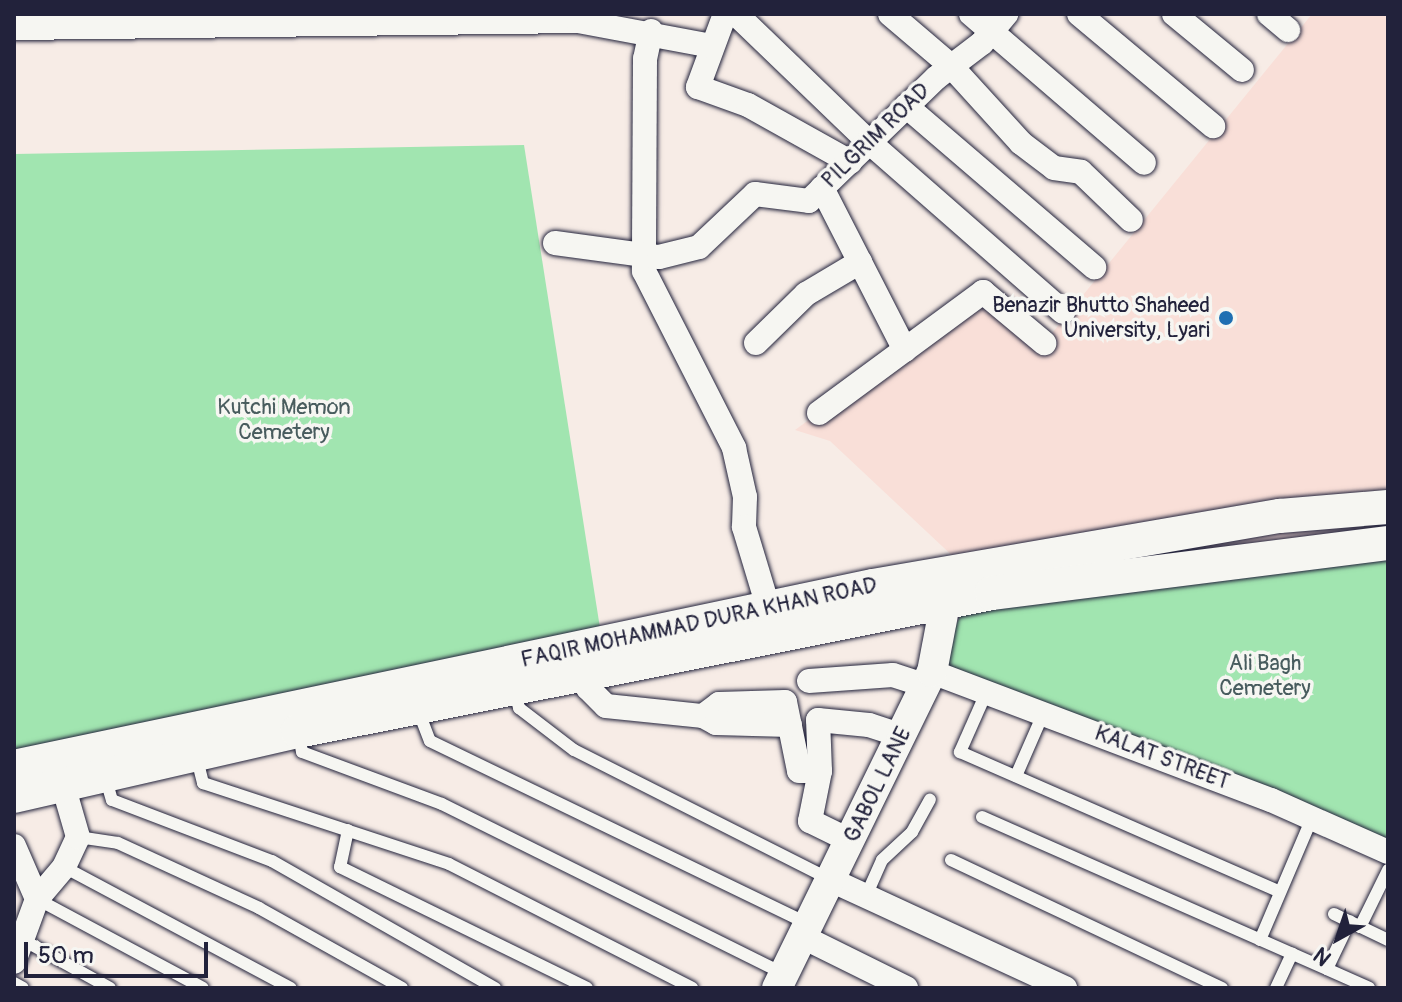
<!DOCTYPE html>
<html>
<head>
<meta charset="utf-8">
<style>
	body { margin:0 }
	#map { position:relative; width:1402px; height:1002px; overflow:hidden; background:#f7ece6; font-family:Pangolin,sans-serif }
	div>[style] { position:absolute }
	.built>* { inset:0; background:#f9dfd8 }
	.green>* { inset:0; background:#a1e5b0 }
	.roads { filter:drop-shadow(0 0 2px #22223b) drop-shadow(0 0 2px #22223b) }
	.service>* { height:12px; margin:-6px; padding:0 6px; transform-origin:6px; border-radius:6px; background:#f6f6f2 }
	.minor>* { height:24px; margin:-12px; padding:0 12px; transform-origin:12px; border-radius:12px; background:#f6f6f2 }
	.tertiary>* { height:30px; margin:-15px; padding:0 15px; transform-origin:15px; border-radius:15px; background:#f6f6f2 }
	.secondary>* { height:34px; margin:-17px; padding:0 17px; transform-origin:17px; border-radius:17px; background:#f6f6f2 }
	.dots>* { width:22px; height:22px; translate:-50% -50%; box-sizing:border-box; border:4px solid #f6f6f2; border-radius:50% }
	span { translate:-50% -50%; white-space:nowrap; text-align:center; line-height:1.15; -webkit-text-stroke:7px #f6f6f2; paint-order:stroke }
	.street-label { font-size:22px; color:#22223b }
	.poi-label { font-size:22px; color:#22223b }
	.right { translate:-100% -50%; text-align:right }
	.park-label { font-size:22px; color:#485c5e }
	.frame { position:absolute; inset:0; border:16px solid #22223b; pointer-events:none }
	.north { position:absolute; left:1298px; top:898px; width:80px; height:80px; -webkit-text-stroke:6px #f6f6f2; paint-order:stroke; rotate:220deg; font-size:22px; font-weight:700; line-height:32px; text-align:center; color:#22223b }
	.north::after { content:''; display:block; margin:auto; width:28px; height:36px; background:#22223b; clip-path:polygon(50% 0,100% 100%,50% 72%,0 100%) }
	.scale { position:absolute; left:24px; top:942px; width:184px; height:36px; box-sizing:border-box; border:4px solid #22223b; border-top:0; padding-left:10px; font-size:24px; line-height:28px; white-space:nowrap; color:#22223b; -webkit-text-stroke:6px #f6f6f2; paint-order:stroke }
</style>
</head>
<body>
<div id="map">
	<div class="built">
		<i style="clip-path:polygon(1312px 14px,1388px 14px,1388px 532px,992px 593px,830px 441px,795px 430px,983px 292px,1044px 343px)"></i>
	</div>
	<div class="green">
		<i style="clip-path:polygon(524px 145px,600px 628px,14px 754px,14px 154px)"></i>
		<i style="clip-path:polygon(1388px 532px,1388px 857px,933px 672px,970px 596px)"></i>
	</div>
	<div class="roads">
		<div class="service">
			<i style="left:514px;top:689px;width:20px;rotate:75deg"></i>
			<i style="left:519px;top:708px;width:69px;rotate:37.4deg"></i>
			<i style="left:574px;top:750px;width:288px;rotate:26.8deg"></i>
			<i style="left:987px;top:691px;width:67px;rotate:113.9deg"></i>
			<i style="left:960px;top:752px;width:349px;rotate:23.6deg"></i>
			<i style="left:418px;top:710px;width:33px;rotate:69deg"></i>
			<i style="left:430px;top:741px;width:421px;rotate:25.8deg"></i>
			<i style="left:299px;top:735px;width:17px;rotate:80deg"></i>
			<i style="left:302px;top:752px;width:149px;rotate:20.4deg"></i>
			<i style="left:442px;top:804px;width:382px;rotate:26.4deg"></i>
			<i style="left:196px;top:755px;width:29px;rotate:76deg"></i>
			<i style="left:203px;top:783px;width:259px;rotate:18.2deg"></i>
			<i style="left:449px;top:864px;width:273px;rotate:27deg"></i>
			<i style="left:105px;top:776px;width:25px;rotate:74deg"></i>
			<i style="left:112px;top:800px;width:171px;rotate:20.9deg"></i>
			<i style="left:272px;top:861px;width:257px;rotate:29.7deg"></i>
			<i style="left:1016px;top:776px;width:70px;rotate:-66.4deg"></i>
			<i style="left:982px;top:817px;width:423px;rotate:23.8deg"></i>
			<i style="left:348px;top:830px;width:38px;rotate:102deg"></i>
			<i style="left:340px;top:867px;width:275px;rotate:26.1deg"></i>
			<i style="left:78px;top:837px;width:40px;rotate:8.5deg"></i>
			<i style="left:118px;top:843px;width:155px;rotate:24.7deg"></i>
			<i style="left:259px;top:908px;width:164px;rotate:29.2deg"></i>
			<i style="left:951px;top:860px;width:300px;rotate:25.3deg"></i>
			<i style="left:64px;top:867px;width:257px;rotate:28.1deg"></i>
			<i style="left:866px;top:896px;width:39px;rotate:-66deg"></i>
			<i style="left:882px;top:860px;width:41px;rotate:-43deg"></i>
			<i style="left:912px;top:832px;width:37px;rotate:-61deg"></i>
			<i style="left:37px;top:899px;width:188px;rotate:28.2deg"></i>
			<i style="left:1334px;top:914px;width:60px;rotate:25.7deg"></i>
			<i style="left:1360px;top:927px;width:64px;rotate:-63.8deg"></i>
			<i style="left:1260px;top:940px;width:133px;rotate:-66.9deg"></i>
			<i style="left:25px;top:941px;width:97px;rotate:28.9deg"></i>
			<i style="left:1327px;top:969px;width:53px;rotate:-64.4deg"></i>
			<i style="left:14px;top:983px;width:10px;rotate:29deg"></i>
			<i style="left:1276px;top:988px;width:38px;rotate:-65deg"></i>
		</div>
		<div class="minor">
			<i style="left:725px;top:14px;width:78px;rotate:110.3deg"></i>
			<i style="left:698px;top:87px;width:53px;rotate:19.8deg"></i>
			<i style="left:748px;top:105px;width:117px;rotate:29.2deg"></i>
			<i style="left:736px;top:14px;width:185px;rotate:43.9deg"></i>
			<i style="left:869px;top:142px;width:258px;rotate:41.2deg"></i>
			<i style="left:890px;top:14px;width:80px;rotate:40.4deg"></i>
			<i style="left:951px;top:66px;width:104px;rotate:47.7deg"></i>
			<i style="left:1021px;top:143px;width:41px;rotate:37.1deg"></i>
			<i style="left:1054px;top:168px;width:27px;rotate:8deg"></i>
			<i style="left:1081px;top:172px;width:69px;rotate:43.8deg"></i>
			<i style="left:971px;top:14px;width:228px;rotate:40.7deg"></i>
			<i style="left:1079px;top:14px;width:175px;rotate:39.9deg"></i>
			<i style="left:1174px;top:14px;width:88px;rotate:39.5deg"></i>
			<i style="left:1269px;top:14px;width:25px;rotate:40deg"></i>
			<i style="left:14px;top:28px;width:564px;rotate:-0.71deg"></i>
			<i style="left:578px;top:21px;width:136px;rotate:10.6deg"></i>
			<i style="left:651px;top:31px;width:29px;rotate:102deg"></i>
			<i style="left:645px;top:59px;width:212px;rotate:90.3deg"></i>
			<i style="left:644px;top:271px;width:199px;rotate:63deg"></i>
			<i style="left:734px;top:448px;width:50px;rotate:77.3deg"></i>
			<i style="left:745px;top:497px;width:30px;rotate:92deg"></i>
			<i style="left:744px;top:527px;width:100px;rotate:73.2deg"></i>
			<i style="left:906px;top:106px;width:248px;rotate:40.6deg"></i>
			<i style="left:822px;top:188px;width:182px;rotate:62.9deg"></i>
			<i style="left:555px;top:243px;width:105px;rotate:7.7deg"></i>
			<i style="left:659px;top:257px;width:41px;rotate:-14deg"></i>
			<i style="left:699px;top:247px;width:77px;rotate:-43.4deg"></i>
			<i style="left:755px;top:194px;width:54px;rotate:7.4deg"></i>
			<i style="left:809px;top:201px;width:177px;rotate:-44.1deg"></i>
			<i style="left:936px;top:78px;width:58px;rotate:-37.3deg"></i>
			<i style="left:982px;top:43px;width:38px;rotate:-50deg"></i>
			<i style="left:756px;top:343px;width:70px;rotate:-44.4deg"></i>
			<i style="left:806px;top:294px;width:63px;rotate:-30.7deg"></i>
			<i style="left:819px;top:413px;width:204px;rotate:-36.4deg"></i>
			<i style="left:983px;top:292px;width:80px;rotate:39.9deg"></i>
			<i style="left:579px;top:663px;width:27px;rotate:70deg"></i>
			<i style="left:588px;top:688px;width:25px;rotate:45deg"></i>
			<i style="left:606px;top:706px;width:98px;rotate:5.9deg"></i>
			<i style="left:703px;top:716px;width:20px;rotate:-37deg"></i>
			<i style="left:719px;top:704px;width:66px;rotate:-1.7deg"></i>
			<i style="left:785px;top:702px;width:70px;rotate:78.5deg"></i>
			<i style="left:799px;top:771px;width:21px"></i>
			<i style="left:820px;top:771px;width:51px;rotate:101.3deg"></i>
			<i style="left:810px;top:821px;width:46px;rotate:26deg"></i>
			<i style="left:932px;top:672px;width:362px;rotate:20.7deg"></i>
			<i style="left:1271px;top:800px;width:128px;rotate:24deg"></i>
			<i style="left:809px;top:681px;width:84px;rotate:-4.1deg"></i>
			<i style="left:893px;top:675px;width:35px;rotate:18deg"></i>
			<i style="left:703px;top:716px;width:15px;rotate:28deg"></i>
			<i style="left:716px;top:723px;width:74px;rotate:1.5deg"></i>
			<i style="left:820px;top:771px;width:51px;rotate:-92.2deg"></i>
			<i style="left:818px;top:720px;width:51px;rotate:5.6deg"></i>
			<i style="left:869px;top:725px;width:35px;rotate:18deg"></i>
			<i style="left:14px;top:846px;width:58px;rotate:66.5deg"></i>
			<i style="left:37px;top:899px;width:67px;rotate:110.1deg"></i>
			<i style="left:831px;top:880px;width:258px;rotate:24.8deg"></i>
			<i style="left:37px;top:899px;width:42px;rotate:-49.8deg"></i>
			<i style="left:64px;top:867px;width:33px;rotate:-65deg"></i>
			<i style="left:78px;top:837px;width:54px;rotate:-106.1deg"></i>
			<i style="left:803px;top:937px;width:115px;rotate:26.3deg"></i>
		</div>
		<div class="tertiary">
			<i style="left:777px;top:988px;width:352px;rotate:-63.9deg"></i>
			<i style="left:932px;top:672px;width:96px;rotate:-79.2deg"></i>
		</div>
		<div class="secondary">
			<i style="left:14px;top:767px;width:878px;rotate:-11.9deg"></i>
			<i style="left:873px;top:586px;width:413px;rotate:-9.8deg"></i>
			<i style="left:1280px;top:516px;width:108px;rotate:-4.8deg"></i>
			<i style="left:14px;top:796px;width:291px;rotate:-12.9deg"></i>
			<i style="left:298px;top:731px;width:708px;rotate:-11.25deg"></i>
			<i style="left:992px;top:593px;width:399px;rotate:-7.2deg"></i>
		</div>
	</div>
	<div class="dots">
		<i style="left:1226px;top:318px;background:#1f6fb2"></i>
	</div>
	<div class="street-label">
		<span style="left:876px;top:136px;rotate:-44deg">PILGRIM ROAD</span>
		<span style="left:699px;top:623px;rotate:-12deg">FAQIR MOHAMMAD DURA KHAN ROAD</span>
		<span style="left:1162px;top:758px;rotate:21deg">KALAT STREET</span>
		<span style="left:878px;top:785px;rotate:-64deg">GABOL LANE</span>
	</div>
	<div class="poi-label">
		<span class="right" style="left:1210px;top:318px">Benazir Bhutto Shaheed<br>University, Lyari</span>
	</div>
	<div class="park-label">
		<span style="left:284px;top:420px">Kutchi Memon<br>Cemetery</span>
		<span style="left:1265px;top:676px">Ali Bagh<br>Cemetery</span>
	</div>
	<div class="frame"></div>
	<div class="north">N</div>
	<div class="scale">50 m</div>
</div>
</body>
</html>
